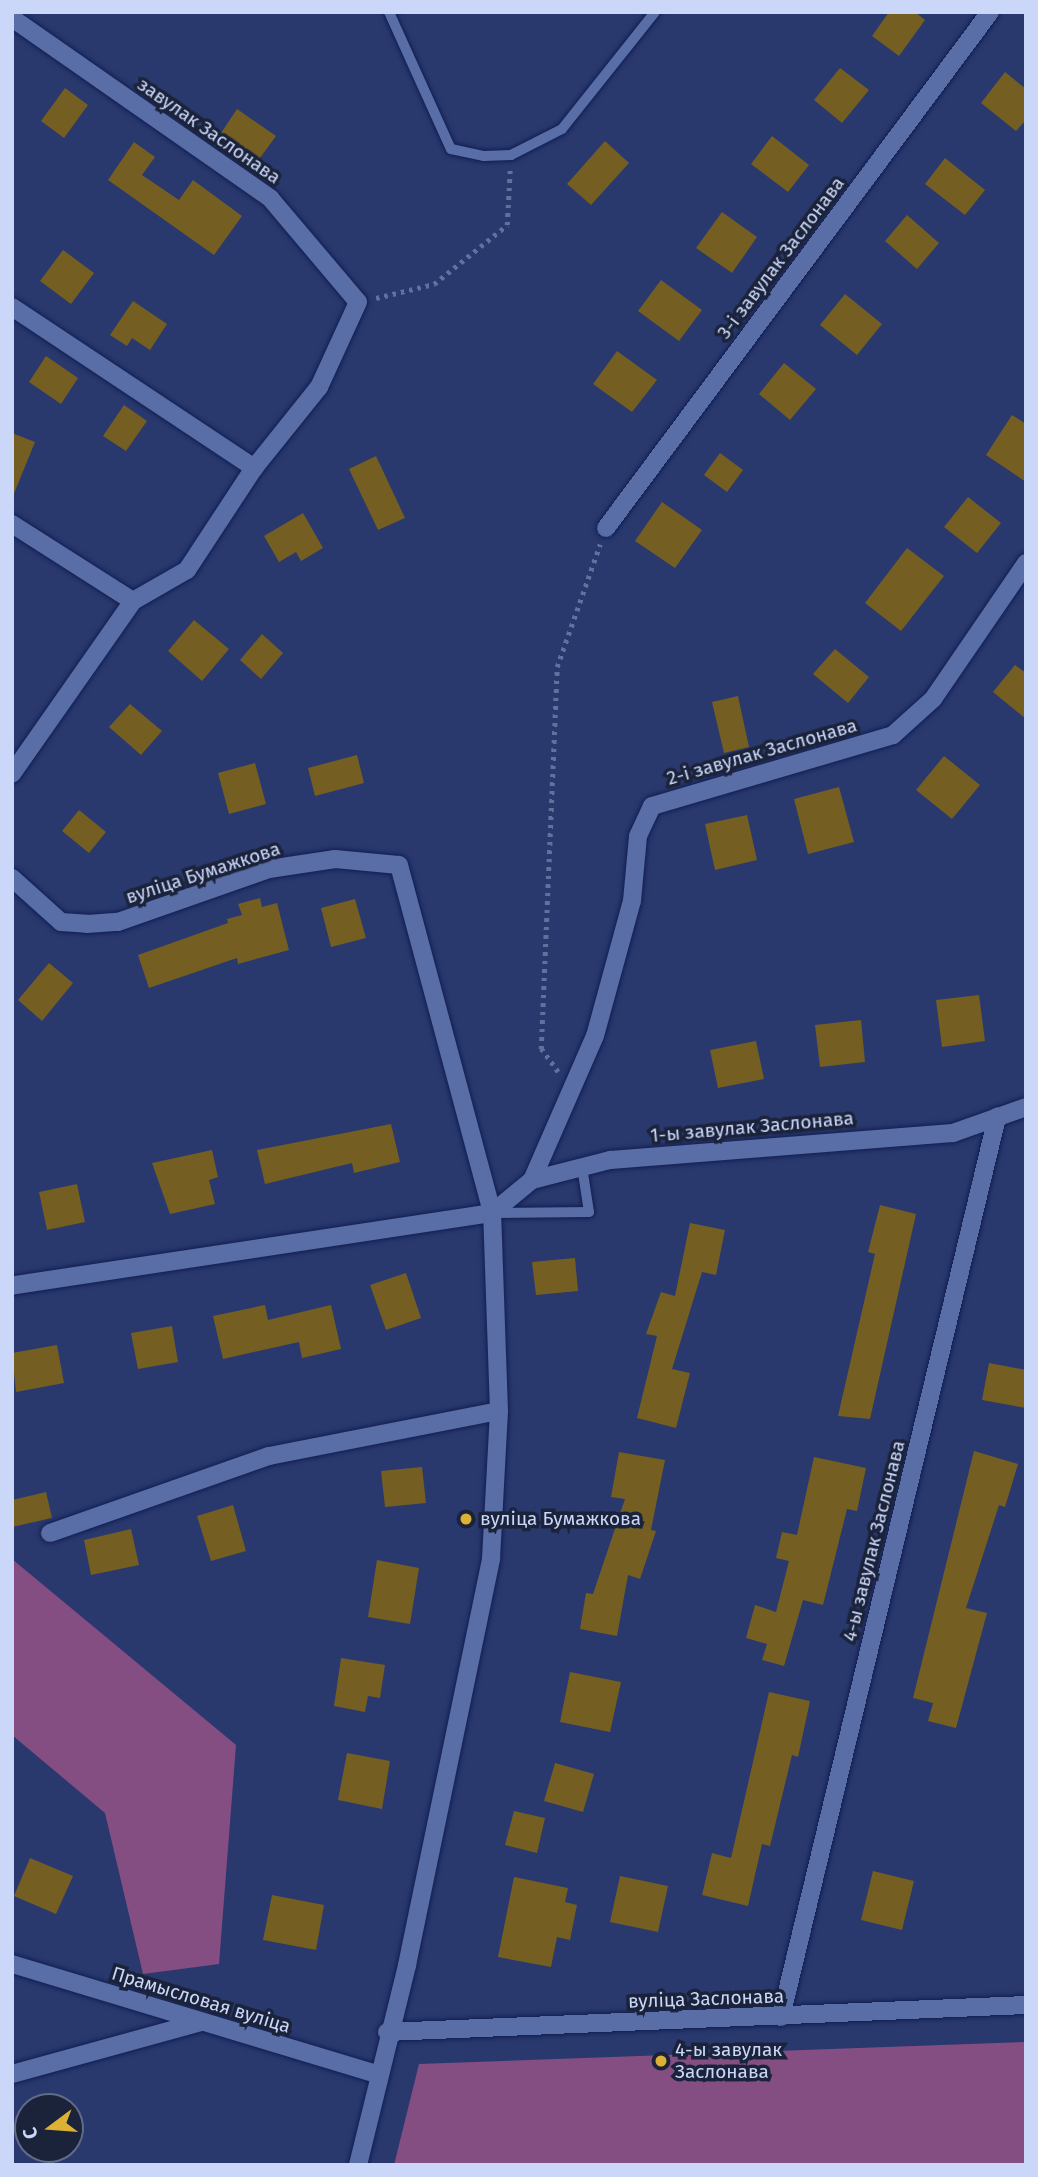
<!DOCTYPE html>
<html>
<head>
<meta charset="utf-8">
<style>
	body { margin:0 }
	#map { position:relative; width:1038px; height:2177px; overflow:hidden; background:#29396e; font-family:"Fira Sans",sans-serif }
	div>[style] { position:absolute }
	.green>* { inset:0; background:#844e82 }
	.building>* { inset:0; background:#745e22 }
	.path>* { height:4.5px; margin-top:-2.25px; transform-origin:0; background:repeating-linear-gradient(90deg,#62709e 0 3.5px,transparent 0 8.5px) }
	.roads { filter:drop-shadow(0 0 2px #121e51) drop-shadow(0 0 2px #121e51) }
	.lane>* { height:10px; margin:-5px; padding:0 5px; transform-origin:5px; border-radius:5px; background:#596da7 }
	.street>* { height:18px; margin:-9px; padding:0 9px; transform-origin:9px; border-radius:9px; background:#596da7 }
	.secondary>* { height:18px; margin:-9px; padding:0 9px; transform-origin:9px; border-radius:9px; background:#596da7 }
	.dots>* { width:19px; height:19px; translate:-50% -50%; box-sizing:border-box; border:4px solid #1b233b; border-radius:50% }
	span { translate:-50% -50%; white-space:nowrap; text-align:center; line-height:1.15; -webkit-text-stroke:7px #1b233b; paint-order:stroke }
	.street-label { font-size:19px; color:#cbd7f8 }
	.poi-label { font-size:19px; color:#cbd7f8 }
	.left { translate:0 -50%; text-align:left }
	.frame { position:absolute; inset:0; border:14px solid #cbd7f8; pointer-events:none }
	.north { position:absolute; left:14px; top:2093px; width:70px; height:70px; box-sizing:border-box; background:#1b233b; border:2px solid #616b87; border-radius:50%; rotate:254deg; font-size:19px; font-weight:700; line-height:28px; text-align:center; color:#cbd7f8 }
	.north::after { content:''; display:block; margin:auto; width:24px; height:32px; background:#ddb133; clip-path:polygon(50% 0,100% 100%,50% 72%,0 100%) }
</style>
</head>
<body>
<div id="map">
	<div class="green">
		<i style="clip-path:polygon(12px 1559px,236px 1745px,219px 1964px,143px 1974px,105px 1813px,12px 1735px)"></i>
		<i style="clip-path:polygon(1026px 2042px,1026px 2165px,394px 2165px,419px 2064px)"></i>
	</div>
	<div class="building">
		<i style="clip-path:polygon(889px 12px,915px 12px,925px 20px,899px 56px,872px 36px)"></i>
		<i style="clip-path:polygon(840px 68px,869px 90px,842px 123px,814px 100px)"></i>
		<i style="clip-path:polygon(1005px 72px,1026px 89px,1026px 120px,1016px 131px,981px 103px)"></i>
		<i style="clip-path:polygon(65px 88px,88px 105px,64px 138px,41px 121px)"></i>
		<i style="clip-path:polygon(237px 109px,276px 136px,257px 162px,219px 136px)"></i>
		<i style="clip-path:polygon(772px 136px,809px 165px,788px 192px,751px 164px)"></i>
		<i style="clip-path:polygon(605px 141px,629px 163px,591px 205px,567px 184px)"></i>
		<i style="clip-path:polygon(134px 142px,155px 157px,142px 175px,179px 200px,193px 180px,242px 216px,214px 255px,108px 180px)"></i>
		<i style="clip-path:polygon(945px 158px,985px 190px,965px 215px,925px 184px)"></i>
		<i style="clip-path:polygon(722px 212px,757px 237px,732px 273px,696px 248px)"></i>
		<i style="clip-path:polygon(907px 215px,939px 243px,917px 269px,885px 241px)"></i>
		<i style="clip-path:polygon(63px 250px,94px 273px,71px 304px,40px 281px)"></i>
		<i style="clip-path:polygon(661px 280px,702px 310px,679px 341px,638px 311px)"></i>
		<i style="clip-path:polygon(845px 294px,882px 324px,857px 355px,820px 325px)"></i>
		<i style="clip-path:polygon(133px 301px,167px 324px,150px 350px,132px 338px,127px 346px,110px 335px)"></i>
		<i style="clip-path:polygon(617px 351px,657px 380px,632px 412px,593px 384px)"></i>
		<i style="clip-path:polygon(46px 356px,78px 378px,61px 404px,29px 382px)"></i>
		<i style="clip-path:polygon(784px 363px,816px 389px,790px 420px,759px 394px)"></i>
		<i style="clip-path:polygon(124px 405px,147px 421px,126px 451px,103px 436px)"></i>
		<i style="clip-path:polygon(1012px 415px,1026px 424px,1026px 482px,986px 455px)"></i>
		<i style="clip-path:polygon(12px 433px,35px 442px,13px 496px,12px 496px)"></i>
		<i style="clip-path:polygon(720px 453px,743px 470px,727px 492px,704px 475px)"></i>
		<i style="clip-path:polygon(376px 456px,405px 518px,378px 530px,349px 469px)"></i>
		<i style="clip-path:polygon(968px 497px,1001px 523px,977px 553px,944px 527px)"></i>
		<i style="clip-path:polygon(662px 502px,702px 530px,675px 568px,635px 541px)"></i>
		<i style="clip-path:polygon(303px 513px,323px 548px,301px 561px,296px 552px,279px 562px,264px 536px)"></i>
		<i style="clip-path:polygon(907px 548px,944px 576px,901px 631px,865px 603px)"></i>
		<i style="clip-path:polygon(194px 620px,229px 649px,202px 681px,168px 651px)"></i>
		<i style="clip-path:polygon(262px 634px,283px 653px,261px 679px,240px 660px)"></i>
		<i style="clip-path:polygon(835px 649px,869px 677px,848px 703px,813px 674px)"></i>
		<i style="clip-path:polygon(1015px 665px,1026px 673px,1026px 719px,993px 692px)"></i>
		<i style="clip-path:polygon(738px 696px,749px 747px,724px 753px,712px 702px)"></i>
		<i style="clip-path:polygon(130px 704px,162px 731px,141px 755px,109px 727px)"></i>
		<i style="clip-path:polygon(357px 755px,364px 783px,315px 796px,308px 768px)"></i>
		<i style="clip-path:polygon(944px 756px,980px 785px,952px 819px,916px 790px)"></i>
		<i style="clip-path:polygon(255px 763px,266px 804px,229px 814px,218px 773px)"></i>
		<i style="clip-path:polygon(839px 787px,854px 842px,808px 854px,794px 799px)"></i>
		<i style="clip-path:polygon(79px 810px,106px 832px,89px 853px,62px 831px)"></i>
		<i style="clip-path:polygon(747px 815px,757px 860px,715px 870px,705px 824px)"></i>
		<i style="clip-path:polygon(260px 898px,262px 907px,277px 903px,289px 950px,238px 964px,237px 958px,149px 988px,138px 955px,228px 923px,227px 919px,242px 915px,238px 904px)"></i>
		<i style="clip-path:polygon(355px 899px,366px 938px,331px 947px,321px 908px)"></i>
		<i style="clip-path:polygon(49px 963px,73px 983px,42px 1021px,18px 1000px)"></i>
		<i style="clip-path:polygon(979px 995px,985px 1041px,942px 1047px,936px 1000px)"></i>
		<i style="clip-path:polygon(861px 1020px,865px 1062px,820px 1067px,815px 1025px)"></i>
		<i style="clip-path:polygon(756px 1041px,764px 1079px,718px 1088px,710px 1050px)"></i>
		<i style="clip-path:polygon(391px 1124px,400px 1162px,354px 1173px,352px 1163px,265px 1184px,257px 1150px)"></i>
		<i style="clip-path:polygon(212px 1150px,218px 1177px,209px 1180px,215px 1204px,170px 1214px,152px 1163px)"></i>
		<i style="clip-path:polygon(77px 1184px,85px 1222px,47px 1230px,39px 1192px)"></i>
		<i style="clip-path:polygon(880px 1205px,916px 1214px,870px 1419px,838px 1416px,875px 1254px,868px 1252px)"></i>
		<i style="clip-path:polygon(690px 1223px,725px 1230px,716px 1275px,702px 1272px,672px 1369px,690px 1373px,676px 1428px,637px 1418px,657px 1336px,646px 1334px,661px 1292px,675px 1296px)"></i>
		<i style="clip-path:polygon(575px 1258px,578px 1291px,536px 1295px,532px 1262px)"></i>
		<i style="clip-path:polygon(406px 1273px,421px 1318px,386px 1330px,370px 1285px)"></i>
		<i style="clip-path:polygon(265px 1305px,268px 1320px,331px 1305px,341px 1349px,302px 1358px,299px 1342px,223px 1359px,213px 1316px)"></i>
		<i style="clip-path:polygon(172px 1326px,178px 1362px,138px 1369px,131px 1333px)"></i>
		<i style="clip-path:polygon(57px 1345px,64px 1383px,16px 1392px,12px 1353px)"></i>
		<i style="clip-path:polygon(989px 1363px,1026px 1370px,1026px 1408px,982px 1400px)"></i>
		<i style="clip-path:polygon(974px 1451px,1018px 1464px,1005px 1507px,999px 1505px,966px 1608px,987px 1613px,956px 1728px,928px 1721px,933px 1703px,913px 1698px)"></i>
		<i style="clip-path:polygon(619px 1452px,665px 1460px,651px 1530px,656px 1531px,640px 1579px,628px 1575px,617px 1636px,580px 1629px,586px 1593px,593px 1594px,625px 1499px,611px 1497px)"></i>
		<i style="clip-path:polygon(814px 1457px,866px 1468px,857px 1511px,847px 1509px,823px 1605px,803px 1600px,784px 1666px,762px 1660px,767px 1644px,746px 1638px,755px 1605px,776px 1612px,789px 1561px,776px 1558px,782px 1532px,797px 1535px)"></i>
		<i style="clip-path:polygon(422px 1467px,426px 1503px,385px 1507px,381px 1471px)"></i>
		<i style="clip-path:polygon(46px 1492px,52px 1518px,12px 1527px,12px 1500px)"></i>
		<i style="clip-path:polygon(233px 1505px,246px 1551px,211px 1561px,197px 1516px)"></i>
		<i style="clip-path:polygon(131px 1529px,139px 1565px,91px 1575px,84px 1540px)"></i>
		<i style="clip-path:polygon(377px 1560px,419px 1568px,410px 1624px,368px 1617px)"></i>
		<i style="clip-path:polygon(341px 1658px,385px 1665px,380px 1698px,368px 1696px,365px 1712px,334px 1706px)"></i>
		<i style="clip-path:polygon(570px 1672px,621px 1682px,610px 1732px,560px 1722px)"></i>
		<i style="clip-path:polygon(769px 1692px,810px 1701px,798px 1757px,792px 1755px,770px 1846px,762px 1844px,748px 1906px,702px 1895px,712px 1853px,731px 1858px)"></i>
		<i style="clip-path:polygon(347px 1753px,390px 1761px,382px 1809px,338px 1800px)"></i>
		<i style="clip-path:polygon(555px 1763px,594px 1774px,583px 1812px,544px 1801px)"></i>
		<i style="clip-path:polygon(514px 1811px,545px 1818px,537px 1853px,505px 1845px)"></i>
		<i style="clip-path:polygon(30px 1858px,73px 1876px,56px 1914px,14px 1896px)"></i>
		<i style="clip-path:polygon(873px 1871px,914px 1881px,902px 1930px,861px 1920px)"></i>
		<i style="clip-path:polygon(620px 1876px,668px 1886px,658px 1932px,610px 1922px)"></i>
		<i style="clip-path:polygon(514px 1877px,568px 1888px,565px 1902px,577px 1905px,570px 1940px,557px 1937px,551px 1967px,498px 1957px)"></i>
		<i style="clip-path:polygon(272px 1895px,324px 1905px,316px 1950px,263px 1940px)"></i>
	</div>
	<div class="path">
		<i style="left:376px;top:298px;width:60px;rotate:-13.6deg"></i>
		<i style="left:434px;top:284px;width:94px;rotate:-38.9deg"></i>
		<i style="left:507px;top:225px;width:55px;rotate:-86.9deg"></i>
		<i style="left:558px;top:1072px;width:29px;rotate:-126deg"></i>
		<i style="left:541px;top:1049px;width:382px;rotate:-87.6deg"></i>
		<i style="left:557px;top:667px;width:130px;rotate:-70.7deg"></i>
	</div>
	<div class="roads">
		<div class="lane">
			<i style="left:389px;top:12px;width:150px;rotate:65.7deg"></i>
			<i style="left:451px;top:149px;width:34px;rotate:12deg"></i>
			<i style="left:484px;top:156px;width:27px;rotate:-2deg"></i>
			<i style="left:511px;top:155px;width:57px;rotate:-27deg"></i>
			<i style="left:562px;top:129px;width:149px;rotate:-51.5deg"></i>
			<i style="left:495px;top:1213px;width:94px;rotate:-0.6deg"></i>
			<i style="left:589px;top:1212px;width:46px;rotate:-98.8deg"></i>
		</div>
		<div class="street">
			<i style="left:12px;top:18px;width:315px;rotate:34.9deg"></i>
			<i style="left:270px;top:198px;width:136px;rotate:49.8deg"></i>
			<i style="left:358px;top:302px;width:94px;rotate:114.6deg"></i>
			<i style="left:319px;top:387px;width:104px;rotate:128.7deg"></i>
			<i style="left:254px;top:468px;width:122px;rotate:123.3deg"></i>
			<i style="left:187px;top:570px;width:62px;rotate:150.1deg"></i>
			<i style="left:133px;top:601px;width:211px;rotate:125deg"></i>
			<i style="left:12px;top:307px;width:291px;rotate:33.6deg"></i>
			<i style="left:12px;top:524px;width:143px;rotate:32.5deg"></i>
			<i style="left:606px;top:528px;width:643px;rotate:-53.34deg"></i>
			<i style="left:12px;top:878px;width:66px;rotate:41.9deg"></i>
			<i style="left:61px;top:922px;width:26px;rotate:4deg"></i>
			<i style="left:87px;top:924px;width:31px;rotate:-4deg"></i>
			<i style="left:118px;top:922px;width:160px;rotate:-19.3deg"></i>
			<i style="left:269px;top:869px;width:67px;rotate:-8.6deg"></i>
			<i style="left:335px;top:859px;width:64px;rotate:5.4deg"></i>
			<i style="left:399px;top:865px;width:360px;rotate:75deg"></i>
			<i style="left:492px;top:1213px;width:486px;rotate:171.4deg"></i>
			<i style="left:532px;top:1180px;width:157px;rotate:-66.4deg"></i>
			<i style="left:595px;top:1036px;width:140px;rotate:-74.7deg"></i>
			<i style="left:632px;top:901px;width:65px;rotate:-84.7deg"></i>
			<i style="left:638px;top:836px;width:33px;rotate:-65deg"></i>
			<i style="left:652px;top:806px;width:251px;rotate:-16.4deg"></i>
			<i style="left:893px;top:735px;width:54px;rotate:-42deg"></i>
			<i style="left:933px;top:699px;width:165px;rotate:-55.6deg"></i>
			<i style="left:50px;top:1533px;width:232px;rotate:-19.4deg"></i>
			<i style="left:269px;top:1456px;width:234px;rotate:-11.1deg"></i>
			<i style="left:12px;top:1964px;width:383px;rotate:16.8deg"></i>
			<i style="left:781px;top:2017px;width:926px;rotate:-76.5deg"></i>
			<i style="left:387px;top:2032px;width:640px;rotate:-2.42deg"></i>
			<i style="left:12px;top:2074px;width:196px;rotate:-15.4deg"></i>
		</div>
		<div class="secondary">
			<i style="left:358px;top:2165px;width:206px;rotate:-76.2deg"></i>
			<i style="left:407px;top:1965px;width:415px;rotate:-78.3deg"></i>
			<i style="left:491px;top:1559px;width:148px;rotate:-86.9deg"></i>
			<i style="left:499px;top:1411px;width:198px;rotate:-92deg"></i>
			<i style="left:492px;top:1213px;width:52px;rotate:-39.5deg"></i>
			<i style="left:532px;top:1180px;width:81px;rotate:-14.4deg"></i>
			<i style="left:610px;top:1160px;width:344px;rotate:-4.5deg"></i>
			<i style="left:953px;top:1133px;width:77px;rotate:-19.6deg"></i>
		</div>
	</div>
	<div class="dots">
		<i style="left:466px;top:1519px;background:#ddb133"></i>
		<i style="left:661px;top:2061px;background:#ddb133"></i>
	</div>
	<div class="street-label">
		<span style="left:209px;top:131px;rotate:35deg">завулак Заслонава</span>
		<span style="left:781px;top:258px;rotate:-53deg">3-і завулак Заслонава</span>
		<span style="left:762px;top:752px;rotate:-16deg">2-і завулак Заслонава</span>
		<span style="left:203px;top:873px;rotate:-18deg">вуліца Бумажкова</span>
		<span style="left:752px;top:1127px;rotate:-5deg">1-ы завулак Заслонава</span>
		<span style="left:874px;top:1541px;rotate:-76deg">4-ы завулак Заслонава</span>
		<span style="left:706px;top:1999px;rotate:-2deg">вуліца Заслонава</span>
		<span style="left:201px;top:2000px;rotate:17deg">Прамысловая вуліца</span>
	</div>
	<div class="poi-label">
		<span class="left" style="left:480px;top:1519px">вуліца Бумажкова</span>
		<span class="left" style="left:675px;top:2061px">4-ы завулак<br>Заслонава</span>
	</div>
	<div class="frame"></div>
	<div class="north">С</div>
</div>
</body>
</html>
